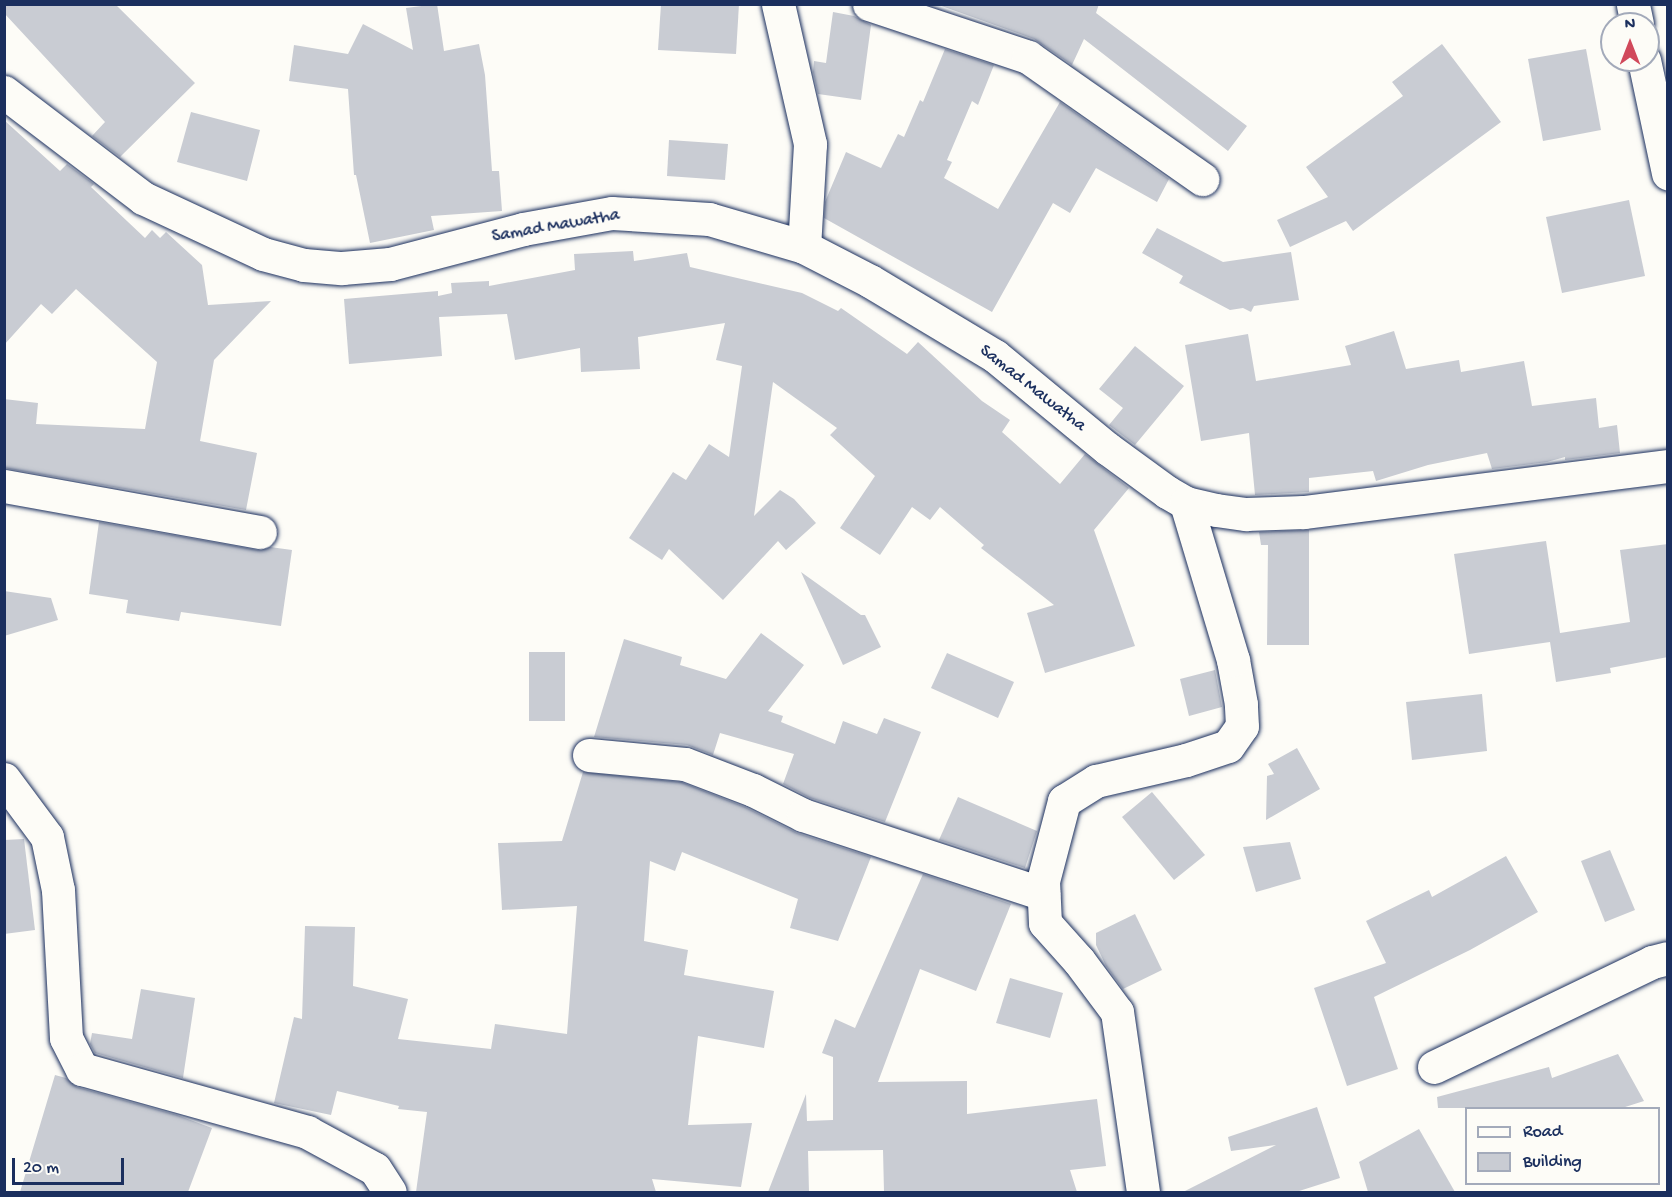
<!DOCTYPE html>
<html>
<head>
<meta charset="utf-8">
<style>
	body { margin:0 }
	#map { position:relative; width:1672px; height:1197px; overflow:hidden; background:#fdfcf7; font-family:"Gochi Hand",sans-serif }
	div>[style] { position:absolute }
	.building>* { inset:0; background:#c9ccd3 }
	.roads { filter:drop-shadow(0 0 2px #1b2f5e) drop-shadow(0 0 2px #1b2f5e) }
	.street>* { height:33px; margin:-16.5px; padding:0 16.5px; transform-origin:16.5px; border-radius:16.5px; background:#fdfcf7 }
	span { translate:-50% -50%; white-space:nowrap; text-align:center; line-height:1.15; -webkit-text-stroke:4.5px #fdfcf7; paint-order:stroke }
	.street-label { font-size:18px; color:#1b2f5e }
	.frame { position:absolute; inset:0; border:6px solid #1b2f5e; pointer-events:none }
	.legend { position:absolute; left:1465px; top:1107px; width:195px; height:78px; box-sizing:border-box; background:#fdfcf7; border:2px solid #a3aaba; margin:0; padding:8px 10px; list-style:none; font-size:18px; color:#1b2f5e }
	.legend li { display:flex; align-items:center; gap:12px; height:30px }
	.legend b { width:30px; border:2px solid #a3aaba }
	.north { position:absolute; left:1600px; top:12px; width:60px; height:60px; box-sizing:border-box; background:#fdfcf7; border:2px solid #a3aaba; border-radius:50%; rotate:0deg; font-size:16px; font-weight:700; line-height:24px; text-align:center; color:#1b2f5e }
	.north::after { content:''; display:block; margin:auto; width:21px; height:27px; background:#d1495b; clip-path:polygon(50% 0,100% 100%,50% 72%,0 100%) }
	.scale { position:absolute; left:12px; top:1158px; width:112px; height:27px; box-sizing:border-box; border:3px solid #1b2f5e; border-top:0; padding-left:8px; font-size:18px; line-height:21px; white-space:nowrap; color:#1b2f5e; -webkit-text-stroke:4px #fdfcf7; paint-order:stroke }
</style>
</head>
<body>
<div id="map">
	<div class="building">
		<i style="clip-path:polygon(4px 4px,115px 4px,195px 83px,120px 157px,92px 136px,105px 122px,4px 13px)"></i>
		<i style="clip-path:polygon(437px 4px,444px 51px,479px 44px,485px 75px,492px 171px,499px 171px,502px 211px,431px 216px,434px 230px,370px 243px,356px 175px,354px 175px,348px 89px,289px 81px,294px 45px,348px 54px,363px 24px,413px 50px,406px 8px)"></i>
		<i style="clip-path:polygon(661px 4px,739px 4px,736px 54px,658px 50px)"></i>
		<i style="clip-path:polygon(936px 4px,1099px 4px,1096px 13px,1247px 126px,1228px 151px,1084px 39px,1072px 65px,1034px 39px)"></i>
		<i style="clip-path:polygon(833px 12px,854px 16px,871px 25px,861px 100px,818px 94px,813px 72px,814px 61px,826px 63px)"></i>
		<i style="clip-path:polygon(1442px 44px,1501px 122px,1353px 231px,1346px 221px,1290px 247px,1277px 220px,1328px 197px,1306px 167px,1403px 96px,1392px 82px)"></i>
		<i style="clip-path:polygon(945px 49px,994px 65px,978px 105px,972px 101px,947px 160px,952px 162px,944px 178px,998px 209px,1060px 102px,1169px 179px,1157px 202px,1096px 168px,1070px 213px,1053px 203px,992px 312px,824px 218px,825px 202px,846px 152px,881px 168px,898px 134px,904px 137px,920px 100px,923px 102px)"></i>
		<i style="clip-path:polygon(1586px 49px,1601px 130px,1543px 141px,1528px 59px)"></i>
		<i style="clip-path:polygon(191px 112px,260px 130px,247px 181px,177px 162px)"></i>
		<i style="clip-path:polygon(4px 120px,60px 171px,67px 164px,94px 184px,91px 187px,145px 238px,152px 230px,160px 238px,166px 232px,202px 265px,208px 305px,271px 301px,214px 360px,200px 441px,257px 453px,246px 510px,4px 468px,4px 399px,38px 403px,36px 424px,145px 429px,157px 362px,76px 289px,52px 314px,41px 304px,4px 345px)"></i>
		<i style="clip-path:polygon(669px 140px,728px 144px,725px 180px,667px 176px)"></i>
		<i style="clip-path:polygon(1629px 200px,1645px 276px,1562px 293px,1546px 217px)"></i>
		<i style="clip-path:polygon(1157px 228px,1223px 262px,1291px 252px,1299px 300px,1254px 306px,1251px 312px,1243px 308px,1230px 310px,1179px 283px,1183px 276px,1142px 253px)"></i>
		<i style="clip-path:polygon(633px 251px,634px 261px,687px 253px,690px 267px,802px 293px,838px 311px,841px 308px,907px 354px,918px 342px,982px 401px,1010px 420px,1002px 432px,1060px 484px,1085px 454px,1129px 488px,1094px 530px,1135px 646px,1045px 673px,1027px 613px,1054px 605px,981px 548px,984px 545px,940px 507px,930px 520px,912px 507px,880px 555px,840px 528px,875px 476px,830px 435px,837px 428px,773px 382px,754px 516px,780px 490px,794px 499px,816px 523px,786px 550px,778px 541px,723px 600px,669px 549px,662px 560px,629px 538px,673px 472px,686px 480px,709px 444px,729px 457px,742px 366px,716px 360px,725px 323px,638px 337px,640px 369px,581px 372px,580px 348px,515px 360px,507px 314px,439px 317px,442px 356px,349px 364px,344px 299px,438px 291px,438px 296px,452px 293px,451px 283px,489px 281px,489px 286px,575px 270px,574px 254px)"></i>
		<i style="clip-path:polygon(1394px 331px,1406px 369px,1459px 360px,1461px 372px,1524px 361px,1532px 406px,1596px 398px,1599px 428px,1617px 425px,1620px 453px,1565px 460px,1565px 457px,1547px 462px,1492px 469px,1487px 453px,1428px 465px,1376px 481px,1373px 471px,1309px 478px,1309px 492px,1255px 495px,1249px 433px,1201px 441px,1185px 345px,1248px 334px,1256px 381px,1351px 365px,1345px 346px)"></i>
		<i style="clip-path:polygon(1135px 346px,1184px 386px,1135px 445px,1109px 425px,1123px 408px,1099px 389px)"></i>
		<i style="clip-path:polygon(99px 522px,257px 550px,270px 547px,292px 550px,281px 626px,181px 612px,179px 621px,126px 613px,128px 600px,89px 594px)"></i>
		<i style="clip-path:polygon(1309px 530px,1309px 645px,1267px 645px,1268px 545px,1261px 545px,1259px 532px)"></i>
		<i style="clip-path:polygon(1546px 541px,1560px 633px,1630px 622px,1620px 550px,1668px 544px,1668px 657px,1610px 668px,1611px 673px,1556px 682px,1550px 642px,1469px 654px,1454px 554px)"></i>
		<i style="clip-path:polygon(801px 572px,861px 615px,865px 615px,881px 647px,843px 665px)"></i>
		<i style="clip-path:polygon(4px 591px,51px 598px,58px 620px,4px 636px)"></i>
		<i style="clip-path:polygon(761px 633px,804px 665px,768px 711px,783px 716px,781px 722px,835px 744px,843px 721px,877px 734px,884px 718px,921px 732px,885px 822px,810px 798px,783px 784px,794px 754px,720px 733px,713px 755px,687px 745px,594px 737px,624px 639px,682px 657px,680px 665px,726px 679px)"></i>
		<i style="clip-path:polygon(529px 652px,565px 652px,565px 721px,529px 721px)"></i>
		<i style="clip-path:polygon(947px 653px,1014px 682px,998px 718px,931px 688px)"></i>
		<i style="clip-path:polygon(1215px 670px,1222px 707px,1189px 716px,1180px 679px)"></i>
		<i style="clip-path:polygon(1482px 694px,1487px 751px,1412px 760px,1406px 702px)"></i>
		<i style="clip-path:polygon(1297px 748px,1320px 789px,1266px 820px,1267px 776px,1274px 774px,1268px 764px)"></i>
		<i style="clip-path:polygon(583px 772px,681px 782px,745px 807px,797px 833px,871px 857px,838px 941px,790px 928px,798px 899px,682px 852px,675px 871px,650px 861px,644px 941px,688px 950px,684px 975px,774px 991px,764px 1048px,698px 1036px,688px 1125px,752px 1123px,741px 1187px,652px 1179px,656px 1192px,416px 1192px,427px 1112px,398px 1109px,399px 1106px,337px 1091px,331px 1115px,274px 1103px,294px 1017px,302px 1019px,305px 926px,355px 927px,353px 986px,408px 999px,398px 1039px,491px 1049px,495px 1024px,567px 1034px,577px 906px,502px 910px,498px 843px,562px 841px)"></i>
		<i style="clip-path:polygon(1152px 792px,1205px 855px,1174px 880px,1122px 817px)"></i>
		<i style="clip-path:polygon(958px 797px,1037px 831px,1025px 868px,939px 840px)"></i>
		<i style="clip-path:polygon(24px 839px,35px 930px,4px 934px,4px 840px)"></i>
		<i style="clip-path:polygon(1290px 842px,1301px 879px,1256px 892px,1243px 847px)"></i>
		<i style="clip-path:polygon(1610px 850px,1635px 910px,1605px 922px,1581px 861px)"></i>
		<i style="clip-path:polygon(1506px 856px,1538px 912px,1470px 950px,1374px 997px,1398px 1069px,1347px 1086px,1314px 988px,1386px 963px,1366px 921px,1429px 890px,1432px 897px)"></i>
		<i style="clip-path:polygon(923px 874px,1011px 904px,976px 991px,920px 969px,878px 1082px,967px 1081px,967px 1114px,1097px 1099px,1106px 1166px,1070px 1170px,1077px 1192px,884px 1192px,883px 1150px,808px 1151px,809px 1192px,768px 1192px,806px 1094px,807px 1121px,833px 1120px,833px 1057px,822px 1053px,835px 1019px,855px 1028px)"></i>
		<i style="clip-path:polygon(1135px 914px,1162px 970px,1123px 989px,1106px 966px,1096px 945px,1096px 933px)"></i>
		<i style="clip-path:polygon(1010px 978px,1063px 993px,1050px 1038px,996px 1023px)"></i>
		<i style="clip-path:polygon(141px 989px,195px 998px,183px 1078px,95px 1053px,90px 1044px,92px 1033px,132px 1039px)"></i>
		<i style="clip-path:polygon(1618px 1054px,1644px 1101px,1622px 1108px,1438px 1108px,1437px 1097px,1549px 1067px,1552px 1078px)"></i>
		<i style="clip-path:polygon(55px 1075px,66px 1078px,77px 1087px,177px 1115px,212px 1128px,188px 1192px,20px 1192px)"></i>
		<i style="clip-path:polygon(1317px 1107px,1340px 1178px,1296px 1192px,1183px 1192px,1276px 1145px,1231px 1151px,1228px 1137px)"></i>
		<i style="clip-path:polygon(1419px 1129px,1455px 1192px,1368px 1192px,1359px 1162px)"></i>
	</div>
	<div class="roads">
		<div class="street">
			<i style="left:778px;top:4px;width:144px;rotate:77.1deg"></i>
			<i style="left:810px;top:144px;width:103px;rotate:93.3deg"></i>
			<i style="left:869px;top:4px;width:168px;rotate:18.4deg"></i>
			<i style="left:1028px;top:57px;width:213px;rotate:35deg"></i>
			<i style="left:1633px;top:5px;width:19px;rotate:78deg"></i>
			<i style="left:1644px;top:60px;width:116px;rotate:78deg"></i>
			<i style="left:4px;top:92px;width:175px;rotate:37.3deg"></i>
			<i style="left:143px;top:198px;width:132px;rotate:25deg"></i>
			<i style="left:263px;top:254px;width:42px;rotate:15deg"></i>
			<i style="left:304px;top:265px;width:38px;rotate:5deg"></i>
			<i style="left:342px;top:268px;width:48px;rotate:-4.8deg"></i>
			<i style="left:390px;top:264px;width:138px;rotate:-14.7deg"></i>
			<i style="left:523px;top:229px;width:90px;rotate:-10.2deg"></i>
			<i style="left:612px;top:213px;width:97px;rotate:3.5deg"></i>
			<i style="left:709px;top:219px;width:99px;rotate:16.4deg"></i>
			<i style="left:804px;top:247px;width:74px;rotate:27.3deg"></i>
			<i style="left:870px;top:281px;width:146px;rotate:31deg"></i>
			<i style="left:995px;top:356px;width:146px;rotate:39.5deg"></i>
			<i style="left:1108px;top:449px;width:73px;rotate:36.1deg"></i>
			<i style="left:1167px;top:492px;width:22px;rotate:30deg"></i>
			<i style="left:1186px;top:503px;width:31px;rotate:13deg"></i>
			<i style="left:1216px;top:510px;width:30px;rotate:8deg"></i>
			<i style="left:1246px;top:514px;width:58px;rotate:-2deg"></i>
			<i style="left:1304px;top:512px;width:367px;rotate:-7.2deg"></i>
			<i style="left:4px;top:486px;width:260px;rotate:10.2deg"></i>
			<i style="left:589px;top:755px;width:96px;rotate:5.4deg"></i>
			<i style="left:685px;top:764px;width:73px;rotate:20.9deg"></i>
			<i style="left:753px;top:790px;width:56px;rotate:26.6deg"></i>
			<i style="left:803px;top:815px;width:253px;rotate:18.2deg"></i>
			<i style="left:4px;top:779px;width:72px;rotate:53.4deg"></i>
			<i style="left:47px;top:837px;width:54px;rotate:78.3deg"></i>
			<i style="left:58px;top:890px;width:148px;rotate:86.9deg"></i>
			<i style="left:66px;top:1038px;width:35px;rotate:63deg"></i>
			<i style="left:82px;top:1069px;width:234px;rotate:15.6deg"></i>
			<i style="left:307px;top:1132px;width:77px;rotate:28.6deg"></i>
			<i style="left:375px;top:1169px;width:27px;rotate:57deg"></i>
			<i style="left:1434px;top:1067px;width:242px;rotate:-25.7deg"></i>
			<i style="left:1652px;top:962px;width:16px;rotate:-14deg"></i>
			<i style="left:1143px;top:1192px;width:182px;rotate:-98.2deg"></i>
			<i style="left:1117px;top:1012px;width:64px;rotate:-126.7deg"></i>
			<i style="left:1079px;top:961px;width:51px;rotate:-131.8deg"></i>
			<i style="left:1045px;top:923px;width:42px;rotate:-92.7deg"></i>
			<i style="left:1043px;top:881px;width:83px;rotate:-75.3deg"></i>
			<i style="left:1064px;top:801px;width:38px;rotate:-32deg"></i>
			<i style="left:1096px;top:781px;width:92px;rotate:-13.1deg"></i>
			<i style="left:1186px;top:760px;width:44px;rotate:-18.4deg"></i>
			<i style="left:1228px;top:746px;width:24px;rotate:-55deg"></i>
			<i style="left:1242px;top:726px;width:22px;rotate:-93deg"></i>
			<i style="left:1241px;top:704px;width:45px;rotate:-100.3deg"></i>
			<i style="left:1233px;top:660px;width:164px;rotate:-106.7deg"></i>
		</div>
	</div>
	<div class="street-label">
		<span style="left:556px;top:227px;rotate:-10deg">Samad Mawatha</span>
		<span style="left:1032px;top:389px;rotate:38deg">Samad Mawatha</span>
	</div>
	<div class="frame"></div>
	<ul class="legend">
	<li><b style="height:8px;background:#fdfcf7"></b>Road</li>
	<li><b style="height:16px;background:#c9ccd3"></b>Building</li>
	</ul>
	<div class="north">N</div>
	<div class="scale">20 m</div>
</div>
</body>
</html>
